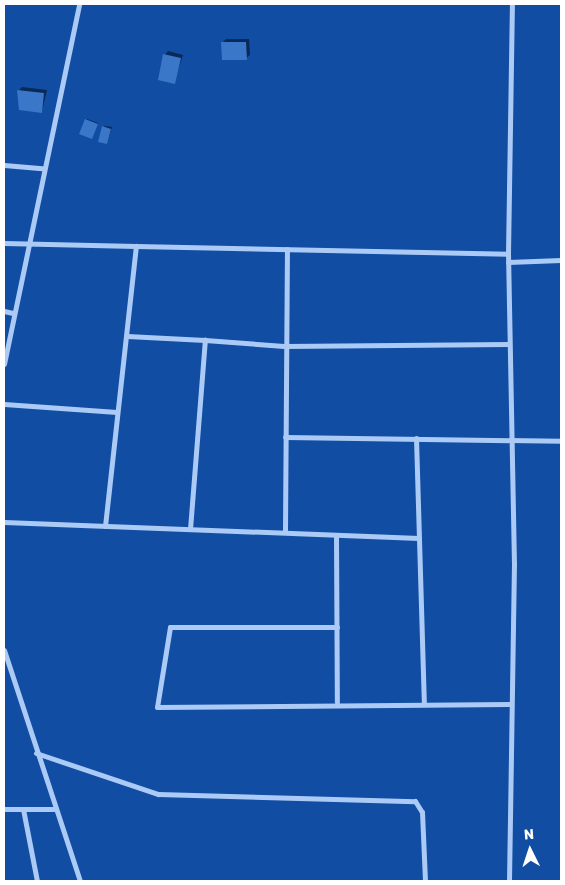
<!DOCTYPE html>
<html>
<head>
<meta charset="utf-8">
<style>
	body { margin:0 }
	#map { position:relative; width:565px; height:885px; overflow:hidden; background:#114da3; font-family:Rubik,sans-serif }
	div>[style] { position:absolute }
	.shadow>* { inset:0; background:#0007 }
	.building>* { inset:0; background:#3a77c9 }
	.street>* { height:5px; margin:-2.5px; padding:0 2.5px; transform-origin:2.5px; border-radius:2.5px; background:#abcbf6 }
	span { translate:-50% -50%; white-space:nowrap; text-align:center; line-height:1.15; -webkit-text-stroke:5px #114da3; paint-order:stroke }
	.frame { position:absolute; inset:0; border:5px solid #fff; pointer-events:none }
	.north { position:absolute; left:505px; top:825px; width:50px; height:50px; -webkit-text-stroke:4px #114da3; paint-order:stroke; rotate:356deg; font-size:14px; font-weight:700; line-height:20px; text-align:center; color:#fff }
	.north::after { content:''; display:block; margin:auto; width:18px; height:22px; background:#fff; clip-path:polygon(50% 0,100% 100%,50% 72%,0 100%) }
</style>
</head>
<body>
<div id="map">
	<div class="shadow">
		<i style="clip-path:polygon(226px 39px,249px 39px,250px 55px,246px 58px,222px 43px)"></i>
		<i style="clip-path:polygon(168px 51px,183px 55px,174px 82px,165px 55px)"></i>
		<i style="clip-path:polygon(22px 87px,47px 90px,42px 111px,19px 90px)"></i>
		<i style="clip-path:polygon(87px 119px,98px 123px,92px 137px,86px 120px)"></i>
		<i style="clip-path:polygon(104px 126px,112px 127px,107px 143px,103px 127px)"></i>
	</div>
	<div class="building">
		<i style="clip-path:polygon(221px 42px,246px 42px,247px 60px,222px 60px)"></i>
		<i style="clip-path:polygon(163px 54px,181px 58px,175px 84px,158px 80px)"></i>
		<i style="clip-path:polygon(17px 90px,44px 93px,42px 113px,19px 110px)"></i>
		<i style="clip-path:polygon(85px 119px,98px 124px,92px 139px,79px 134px)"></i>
		<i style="clip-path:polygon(102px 126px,111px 129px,107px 144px,98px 142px)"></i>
	</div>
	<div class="street">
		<i style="left:4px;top:165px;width:38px;rotate:5deg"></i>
		<i style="left:4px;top:243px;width:132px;rotate:1.3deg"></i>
		<i style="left:508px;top:262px;width:53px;rotate:-2.2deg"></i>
		<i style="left:4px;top:311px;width:9px;rotate:13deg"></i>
		<i style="left:127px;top:336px;width:78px;rotate:2.9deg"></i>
		<i style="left:4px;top:364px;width:368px;rotate:-78.2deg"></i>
		<i style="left:4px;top:404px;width:113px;rotate:4deg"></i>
		<i style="left:285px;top:437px;width:276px;rotate:0.8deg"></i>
		<i style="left:416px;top:438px;width:265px;rotate:88.3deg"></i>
		<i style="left:4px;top:522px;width:415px;rotate:2.2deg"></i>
		<i style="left:105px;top:526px;width:282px;rotate:-83.7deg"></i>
		<i style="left:136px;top:246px;width:372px;rotate:1.2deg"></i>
		<i style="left:190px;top:529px;width:190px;rotate:-85.5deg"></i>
		<i style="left:205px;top:340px;width:79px;rotate:4.3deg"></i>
		<i style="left:284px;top:346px;width:225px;rotate:-0.5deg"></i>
		<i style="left:285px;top:531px;width:282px;rotate:-89.6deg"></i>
		<i style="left:336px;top:535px;width:167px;rotate:89.7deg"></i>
		<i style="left:337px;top:627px;width:167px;rotate:180deg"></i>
		<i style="left:170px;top:627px;width:81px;rotate:99.2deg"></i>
		<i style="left:157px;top:707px;width:353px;rotate:-0.5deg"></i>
		<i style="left:4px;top:650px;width:243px;rotate:71.8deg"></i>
		<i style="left:36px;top:753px;width:129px;rotate:18.6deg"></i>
		<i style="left:158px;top:794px;width:257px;rotate:1.6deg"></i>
		<i style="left:415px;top:801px;width:13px;rotate:58deg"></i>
		<i style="left:422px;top:812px;width:69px;rotate:87.5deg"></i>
		<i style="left:4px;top:809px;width:52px"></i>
		<i style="left:23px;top:809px;width:73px;rotate:79deg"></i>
		<i style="left:509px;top:881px;width:316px;rotate:-89.1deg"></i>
		<i style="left:514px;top:565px;width:311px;rotate:-91.1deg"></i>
		<i style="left:508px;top:254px;width:250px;rotate:-89.1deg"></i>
	</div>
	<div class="frame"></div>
	<div class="north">N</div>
</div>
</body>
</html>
